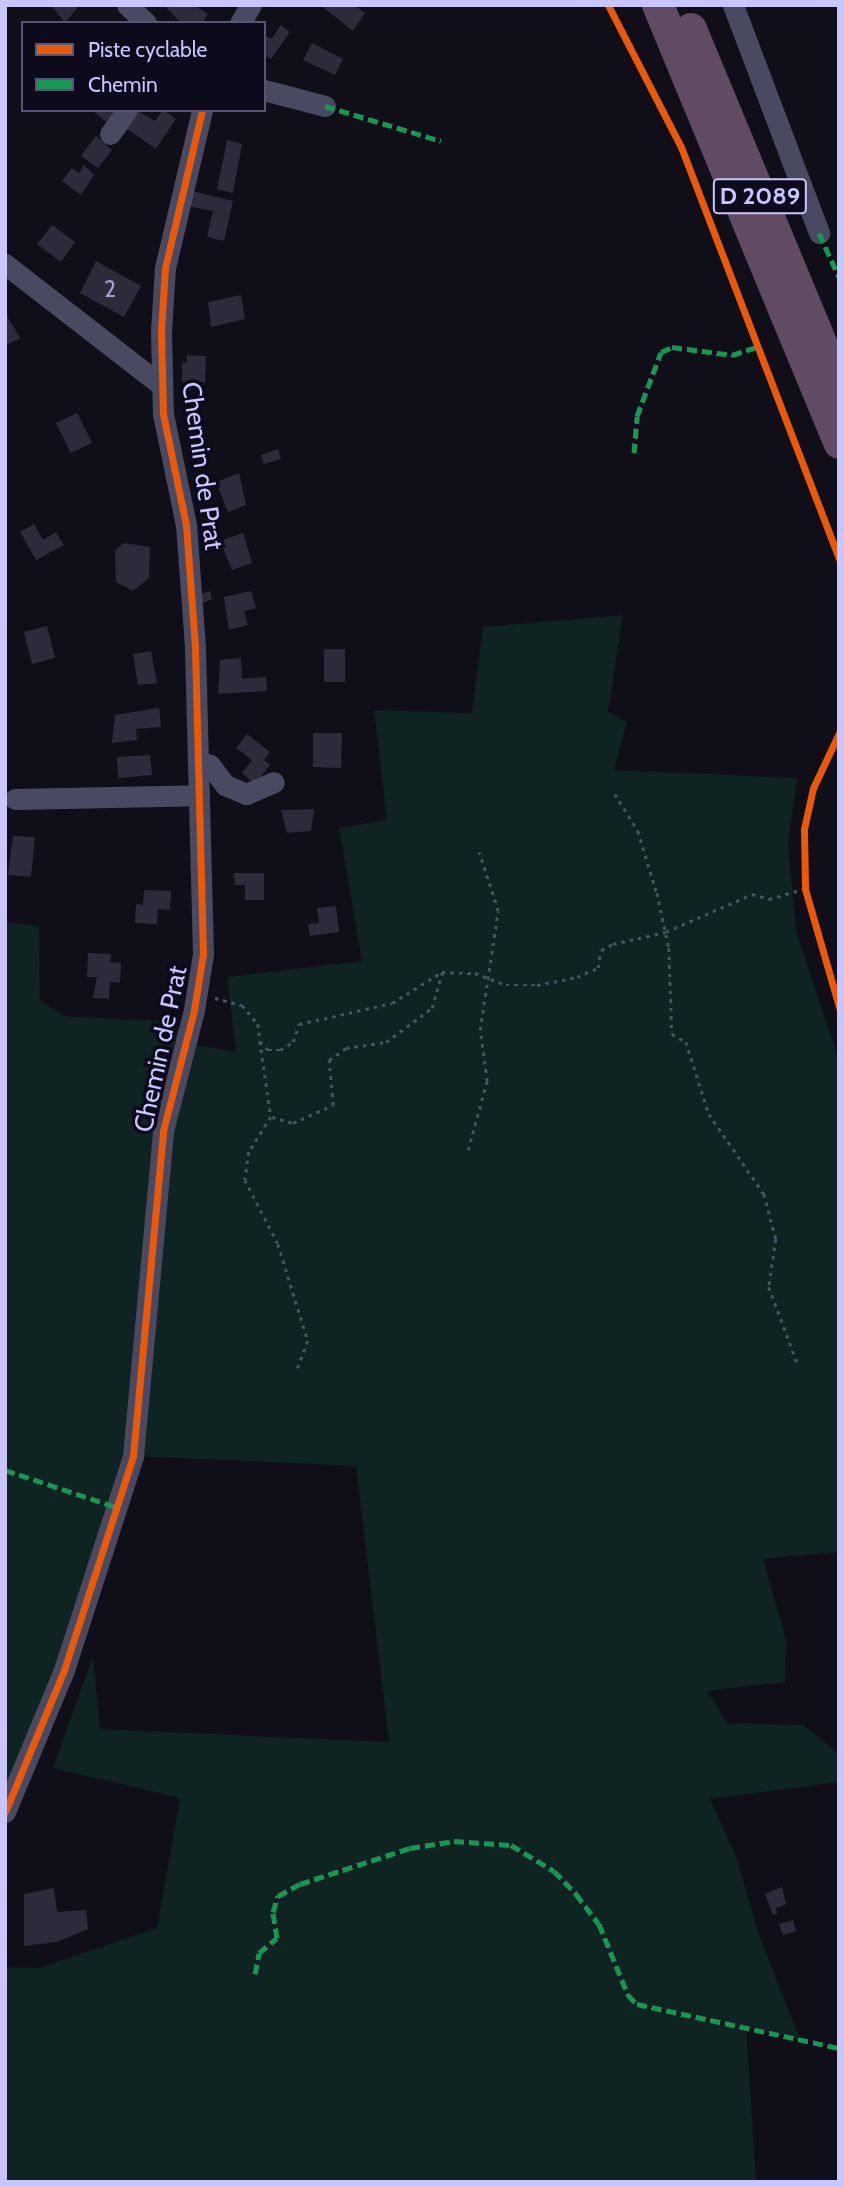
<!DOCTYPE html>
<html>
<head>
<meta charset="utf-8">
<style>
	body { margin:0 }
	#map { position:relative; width:844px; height:2187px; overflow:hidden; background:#100e18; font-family:Cabin,sans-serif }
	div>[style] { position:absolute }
	.green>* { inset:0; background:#0e2322 }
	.building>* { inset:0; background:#2d2b3b }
	.path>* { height:2.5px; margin-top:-1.25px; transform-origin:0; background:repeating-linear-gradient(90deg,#445460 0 3.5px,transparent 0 8.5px) }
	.minor>* { height:21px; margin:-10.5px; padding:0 10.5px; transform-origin:10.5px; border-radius:10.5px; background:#494a61 }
	.highway>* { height:32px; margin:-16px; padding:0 16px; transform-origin:16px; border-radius:16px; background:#614a64 }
	.quiet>* { height:5px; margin-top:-2.5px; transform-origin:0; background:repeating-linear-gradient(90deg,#139951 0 10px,transparent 0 15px) }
	.cycleway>* { height:7px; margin:-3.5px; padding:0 3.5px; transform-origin:3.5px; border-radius:3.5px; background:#e8590c }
	span { translate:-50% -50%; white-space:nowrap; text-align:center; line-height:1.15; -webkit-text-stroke:7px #0d0a1c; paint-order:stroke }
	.number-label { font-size:23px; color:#a29ece }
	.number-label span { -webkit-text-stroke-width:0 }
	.shield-label span { padding:2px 5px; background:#0d0a1c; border:2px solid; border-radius:5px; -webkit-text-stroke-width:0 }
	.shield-label { font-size:24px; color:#c9c5ff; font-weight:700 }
	.street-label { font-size:26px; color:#c9c5ff }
	.frame { position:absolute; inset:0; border:7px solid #c9c5ff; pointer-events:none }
	.legend { position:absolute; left:21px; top:21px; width:245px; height:91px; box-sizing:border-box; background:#0d0a1c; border:2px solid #585577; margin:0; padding:9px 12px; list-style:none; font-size:21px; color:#c9c5ff }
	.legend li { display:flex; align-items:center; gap:14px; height:35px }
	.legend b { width:35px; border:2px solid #585577 }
</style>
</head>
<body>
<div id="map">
	<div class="green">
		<i style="clip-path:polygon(623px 615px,608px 711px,627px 722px,614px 770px,797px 778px,788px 843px,796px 931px,839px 1061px,839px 1552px,763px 1559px,786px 1640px,785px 1682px,707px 1691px,727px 1723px,803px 1725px,839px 1754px,839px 1782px,710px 1799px,737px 1859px,759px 1935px,800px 2039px,746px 2028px,756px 2182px,5px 2182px,5px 1967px,39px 1968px,157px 1928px,180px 1798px,53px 1768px,93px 1656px,100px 1729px,389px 1742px,356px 1466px,133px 1456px,5px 1812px,5px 922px,39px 926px,40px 1000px,64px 1016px,176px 1022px,184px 1043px,236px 1052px,227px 977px,362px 961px,339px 828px,387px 820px,374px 710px,472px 713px,483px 627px)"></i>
	</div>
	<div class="building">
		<i style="clip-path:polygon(51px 5px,80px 5px,65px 23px)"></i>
		<i style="clip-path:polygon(164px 5px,194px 5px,208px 14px,202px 23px,181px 23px)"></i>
		<i style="clip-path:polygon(320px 5px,354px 5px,365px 13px,353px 31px)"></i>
		<i style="clip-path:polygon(281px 25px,290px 32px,271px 59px,264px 55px,264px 35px,271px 39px)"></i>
		<i style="clip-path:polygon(312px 43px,343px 59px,335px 75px,303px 60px)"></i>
		<i style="clip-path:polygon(92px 110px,115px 110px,106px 122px)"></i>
		<i style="clip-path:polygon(136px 110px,155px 121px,163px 110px,176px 119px,156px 149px,124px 127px)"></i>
		<i style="clip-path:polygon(96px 136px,112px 150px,98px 168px,81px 156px)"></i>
		<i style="clip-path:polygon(227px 140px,242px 144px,233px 193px,217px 189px)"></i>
		<i style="clip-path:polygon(84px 165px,94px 175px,81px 195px,62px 181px,72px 168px,79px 173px)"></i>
		<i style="clip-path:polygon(192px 191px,233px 201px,224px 241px,207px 237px,213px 211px,188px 206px)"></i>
		<i style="clip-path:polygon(52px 225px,75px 242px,61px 262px,37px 244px)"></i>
		<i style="clip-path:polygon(96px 261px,141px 286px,124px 317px,80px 293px)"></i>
		<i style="clip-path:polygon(241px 295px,245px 319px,211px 327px,208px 302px)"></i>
		<i style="clip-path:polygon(5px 313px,20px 338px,5px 346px)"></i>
		<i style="clip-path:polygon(187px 355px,206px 356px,205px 383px,182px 382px,182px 363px,187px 363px)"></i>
		<i style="clip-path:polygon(77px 413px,92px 443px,71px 453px,56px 423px)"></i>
		<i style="clip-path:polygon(278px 449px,281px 459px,264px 464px,261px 455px)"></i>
		<i style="clip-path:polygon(239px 473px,246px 505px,228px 512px,216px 482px)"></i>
		<i style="clip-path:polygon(34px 524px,43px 540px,56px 532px,64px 545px,36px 560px,20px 532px)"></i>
		<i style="clip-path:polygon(243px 533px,252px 563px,232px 570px,220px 541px)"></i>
		<i style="clip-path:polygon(124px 543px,150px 547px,149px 578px,133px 591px,116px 582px,115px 551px)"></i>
		<i style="clip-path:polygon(210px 591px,212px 599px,199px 604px,198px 595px)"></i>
		<i style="clip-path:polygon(251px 591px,256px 608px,244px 611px,248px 625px,229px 630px,224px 597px)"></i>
		<i style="clip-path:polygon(47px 626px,55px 658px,32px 664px,24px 632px)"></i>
		<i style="clip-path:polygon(324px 649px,345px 649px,345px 682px,324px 682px)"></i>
		<i style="clip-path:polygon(151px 651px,157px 683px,138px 685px,133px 654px)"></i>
		<i style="clip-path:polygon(241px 658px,242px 679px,266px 677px,267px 691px,218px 694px,220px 660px)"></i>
		<i style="clip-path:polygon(159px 708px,161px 727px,136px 729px,137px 740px,112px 743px,115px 715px)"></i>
		<i style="clip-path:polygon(313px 733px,342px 733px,341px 768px,313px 767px)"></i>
		<i style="clip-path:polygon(247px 734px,270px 752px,264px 760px,270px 765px,255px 784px,242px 773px,252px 760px,236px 748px)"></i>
		<i style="clip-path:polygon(150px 755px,152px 775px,118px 778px,117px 757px)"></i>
		<i style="clip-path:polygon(314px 809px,311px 831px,287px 833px,281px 810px)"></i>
		<i style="clip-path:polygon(13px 836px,35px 837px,31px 877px,8px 875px)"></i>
		<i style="clip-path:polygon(234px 873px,264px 873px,264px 900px,245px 900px,245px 885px,235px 885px)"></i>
		<i style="clip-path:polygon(144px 890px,171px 891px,170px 910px,158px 909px,157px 924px,135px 923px,136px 904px,143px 905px)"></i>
		<i style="clip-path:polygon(336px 906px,339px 932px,310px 936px,308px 924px,319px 923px,317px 908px)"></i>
		<i style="clip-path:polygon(88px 953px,111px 954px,110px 962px,121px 963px,120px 983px,110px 982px,109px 999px,93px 998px,97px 977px,87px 977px)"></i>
		<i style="clip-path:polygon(782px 1887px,786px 1904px,776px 1908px,777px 1914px,773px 1915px,765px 1894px)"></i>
		<i style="clip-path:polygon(54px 1888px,57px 1912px,86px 1910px,88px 1929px,57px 1942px,24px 1946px,24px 1894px)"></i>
		<i style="clip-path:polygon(793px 1920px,796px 1931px,783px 1935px,779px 1924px)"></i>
	</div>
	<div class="path">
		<i style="left:615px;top:794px;width:44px;rotate:58.1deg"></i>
		<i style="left:638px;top:831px;width:65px;rotate:73deg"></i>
		<i style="left:657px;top:893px;width:56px;rotate:77.7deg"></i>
		<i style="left:669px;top:948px;width:86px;rotate:88deg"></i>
		<i style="left:672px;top:1034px;width:16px;rotate:30deg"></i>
		<i style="left:686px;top:1042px;width:76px;rotate:72.3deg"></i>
		<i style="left:709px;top:1114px;width:97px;rotate:55.5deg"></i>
		<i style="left:764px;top:1194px;width:47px;rotate:75.1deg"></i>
		<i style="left:776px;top:1239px;width:49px;rotate:98.3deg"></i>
		<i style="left:769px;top:1287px;width:83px;rotate:69.6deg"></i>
		<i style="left:215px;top:998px;width:28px;rotate:15deg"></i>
		<i style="left:242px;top:1005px;width:25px;rotate:50deg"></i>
		<i style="left:258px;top:1024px;width:17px;rotate:83deg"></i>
		<i style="left:260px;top:1041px;width:12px;rotate:48deg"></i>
		<i style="left:268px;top:1050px;width:12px"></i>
		<i style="left:280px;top:1050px;width:15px;rotate:-32deg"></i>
		<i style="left:293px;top:1042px;width:19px;rotate:-72deg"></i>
		<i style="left:299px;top:1024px;width:95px;rotate:-12.7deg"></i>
		<i style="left:392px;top:1003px;width:59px;rotate:-31.8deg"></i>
		<i style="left:442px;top:972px;width:33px;rotate:2deg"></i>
		<i style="left:475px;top:973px;width:33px;rotate:21deg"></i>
		<i style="left:506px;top:985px;width:31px"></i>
		<i style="left:537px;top:985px;width:41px;rotate:-11.3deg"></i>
		<i style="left:577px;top:977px;width:23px;rotate:-23deg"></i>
		<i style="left:598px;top:968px;width:18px;rotate:-81deg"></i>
		<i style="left:601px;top:950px;width:13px;rotate:-27deg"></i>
		<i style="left:613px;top:944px;width:54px;rotate:-12.8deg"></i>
		<i style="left:666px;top:932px;width:94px;rotate:-23.8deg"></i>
		<i style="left:752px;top:894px;width:18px;rotate:16deg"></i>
		<i style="left:769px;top:899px;width:37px;rotate:-16deg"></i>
		<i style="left:260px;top:1041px;width:77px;rotate:81.8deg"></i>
		<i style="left:271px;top:1117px;width:41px;rotate:122.2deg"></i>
		<i style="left:249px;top:1152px;width:28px;rotate:98deg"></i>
		<i style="left:245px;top:1180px;width:72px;rotate:62.7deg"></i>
		<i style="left:278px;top:1244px;width:102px;rotate:72.8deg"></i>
		<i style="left:308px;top:1341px;width:30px;rotate:111deg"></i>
		<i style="left:272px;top:1117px;width:22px;rotate:16deg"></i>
		<i style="left:293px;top:1123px;width:44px;rotate:-24.2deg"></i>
		<i style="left:333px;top:1105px;width:45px;rotate:-95.1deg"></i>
		<i style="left:329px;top:1060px;width:21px;rotate:-35deg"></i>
		<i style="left:346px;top:1048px;width:40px;rotate:-8.5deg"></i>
		<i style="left:386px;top:1042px;width:57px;rotate:-36.5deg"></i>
		<i style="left:432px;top:1008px;width:37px;rotate:-74deg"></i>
		<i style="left:468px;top:1150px;width:72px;rotate:-74.6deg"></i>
		<i style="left:487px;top:1081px;width:51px;rotate:-97.8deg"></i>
		<i style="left:480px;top:1030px;width:120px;rotate:-81.4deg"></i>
		<i style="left:498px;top:911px;width:62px;rotate:-107.9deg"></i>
	</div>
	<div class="minor">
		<i style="left:127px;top:5px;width:26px;rotate:43deg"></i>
		<i style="left:733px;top:5px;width:244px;rotate:69.3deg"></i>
		<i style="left:240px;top:23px;width:21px;rotate:-59deg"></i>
		<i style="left:264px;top:90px;width:63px;rotate:14.7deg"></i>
		<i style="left:110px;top:134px;width:29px;rotate:-55deg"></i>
		<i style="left:5px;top:264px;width:197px;rotate:37.8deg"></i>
		<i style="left:199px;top:762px;width:11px;rotate:15deg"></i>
		<i style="left:210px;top:765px;width:25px;rotate:53deg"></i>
		<i style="left:225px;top:785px;width:23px;rotate:23deg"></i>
		<i style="left:246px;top:794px;width:30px;rotate:-23deg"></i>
		<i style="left:15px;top:799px;width:184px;rotate:-1.2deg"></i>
		<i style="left:5px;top:1812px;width:154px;rotate:-67.4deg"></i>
		<i style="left:64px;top:1670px;width:225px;rotate:-72.1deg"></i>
		<i style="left:133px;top:1456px;width:326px;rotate:-84.7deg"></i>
		<i style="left:163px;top:1131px;width:125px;rotate:-75.6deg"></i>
		<i style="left:194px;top:1010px;width:57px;rotate:-80.9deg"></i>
		<i style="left:203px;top:954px;width:307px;rotate:-91.5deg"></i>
		<i style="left:195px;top:647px;width:122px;rotate:-94.2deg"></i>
		<i style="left:186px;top:525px;width:113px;rotate:-101.7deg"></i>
		<i style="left:163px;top:414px;width:83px;rotate:-91.4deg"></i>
		<i style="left:161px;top:331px;width:63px;rotate:-86.4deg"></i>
		<i style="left:165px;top:268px;width:162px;rotate:-76.8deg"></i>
	</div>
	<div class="highway">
		<i style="left:658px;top:5px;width:474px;rotate:67.5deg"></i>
		<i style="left:691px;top:29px;width:387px;rotate:67.5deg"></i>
	</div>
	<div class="quiet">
		<i style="left:325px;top:106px;width:121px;rotate:16.8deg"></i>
		<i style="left:819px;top:233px;width:48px;rotate:65.6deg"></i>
		<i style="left:634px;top:453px;width:37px;rotate:-85deg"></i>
		<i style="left:637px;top:416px;width:68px;rotate:-69.4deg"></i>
		<i style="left:661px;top:352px;width:12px;rotate:-24deg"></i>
		<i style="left:672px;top:347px;width:61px;rotate:7.6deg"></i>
		<i style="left:732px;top:355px;width:28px;rotate:-18deg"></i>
		<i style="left:5px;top:1470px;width:120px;rotate:18.4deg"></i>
		<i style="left:255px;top:1974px;width:21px;rotate:-79deg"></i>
		<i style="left:259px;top:1953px;width:23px;rotate:-40deg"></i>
		<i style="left:277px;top:1938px;width:26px;rotate:-99deg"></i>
		<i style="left:273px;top:1912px;width:17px;rotate:-73deg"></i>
		<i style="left:278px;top:1896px;width:25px;rotate:-29deg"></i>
		<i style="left:300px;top:1884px;width:116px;rotate:-18.1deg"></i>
		<i style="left:410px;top:1848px;width:45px;rotate:-9deg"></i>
		<i style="left:454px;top:1841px;width:57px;rotate:4deg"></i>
		<i style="left:511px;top:1845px;width:50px;rotate:31.2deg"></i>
		<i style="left:554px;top:1871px;width:32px;rotate:46deg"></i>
		<i style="left:576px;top:1894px;width:38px;rotate:53deg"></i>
		<i style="left:599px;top:1924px;width:77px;rotate:67.8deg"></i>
		<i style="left:628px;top:1995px;width:13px;rotate:45deg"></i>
		<i style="left:637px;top:2004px;width:207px;rotate:12.3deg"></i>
	</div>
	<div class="cycleway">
		<i style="left:608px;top:5px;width:160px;rotate:62.8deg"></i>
		<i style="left:681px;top:147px;width:441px;rotate:69deg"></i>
		<i style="left:839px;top:733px;width:61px;rotate:115.3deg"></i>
		<i style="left:813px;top:788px;width:42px;rotate:102.4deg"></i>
		<i style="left:804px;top:829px;width:60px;rotate:89deg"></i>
		<i style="left:805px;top:889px;width:123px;rotate:73.9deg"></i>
		<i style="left:5px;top:1812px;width:154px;rotate:-67.4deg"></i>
		<i style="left:64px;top:1670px;width:225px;rotate:-72.1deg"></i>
		<i style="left:133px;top:1456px;width:326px;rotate:-84.7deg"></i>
		<i style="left:163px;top:1131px;width:125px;rotate:-75.6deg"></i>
		<i style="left:194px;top:1010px;width:57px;rotate:-80.9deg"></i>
		<i style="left:203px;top:954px;width:307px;rotate:-91.5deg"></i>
		<i style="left:195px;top:647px;width:122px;rotate:-94.2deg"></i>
		<i style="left:186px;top:525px;width:113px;rotate:-101.7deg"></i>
		<i style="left:163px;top:414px;width:83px;rotate:-91.4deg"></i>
		<i style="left:161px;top:331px;width:63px;rotate:-86.4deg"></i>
		<i style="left:165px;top:268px;width:162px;rotate:-76.8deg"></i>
	</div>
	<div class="number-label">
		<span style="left:110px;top:289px">2</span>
	</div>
	<div class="shield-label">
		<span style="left:760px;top:196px">D 2089</span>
	</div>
	<div class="street-label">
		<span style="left:202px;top:466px;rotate:82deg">Chemin de Prat</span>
		<span style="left:161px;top:1049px;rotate:-78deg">Chemin de Prat</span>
	</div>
	<div class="frame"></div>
	<ul class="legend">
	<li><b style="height:9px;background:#e8590c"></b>Piste cyclable</li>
	<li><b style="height:9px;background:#139951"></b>Chemin</li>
	</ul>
</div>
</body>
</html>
